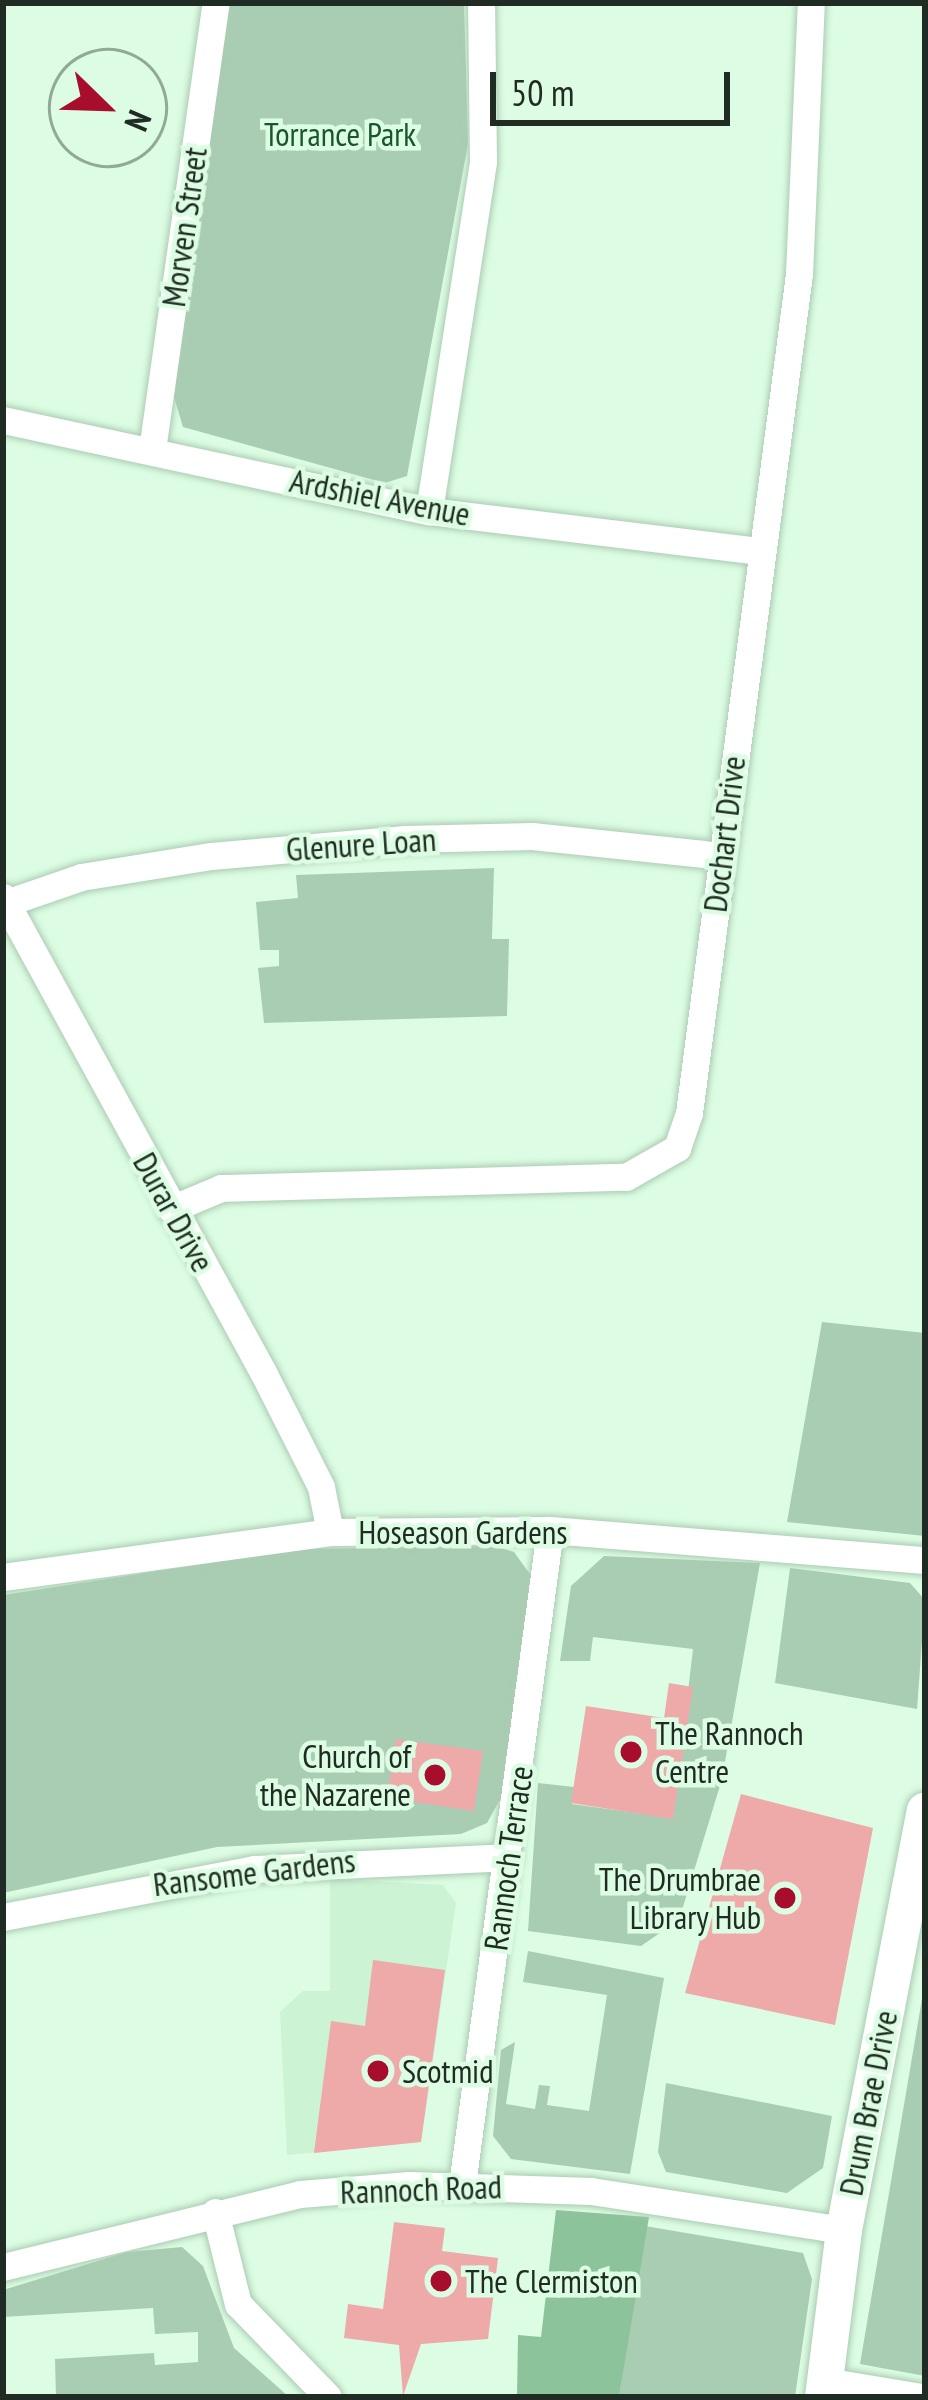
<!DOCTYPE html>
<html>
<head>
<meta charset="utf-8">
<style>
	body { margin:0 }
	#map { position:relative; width:928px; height:2400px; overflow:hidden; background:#dcfde3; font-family:"PT Sans Narrow",sans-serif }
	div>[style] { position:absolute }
	.built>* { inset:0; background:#ccf3d4 }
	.green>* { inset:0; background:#a9cdb2 }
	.forest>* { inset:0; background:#8dc39b }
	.building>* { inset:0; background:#edaaa9 }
	.roads { filter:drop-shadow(0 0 3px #abccb3) drop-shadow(0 0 3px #abccb3) }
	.minor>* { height:27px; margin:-13.5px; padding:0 13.5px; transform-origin:13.5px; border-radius:13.5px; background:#fff }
	.tertiary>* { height:36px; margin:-18px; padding:0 18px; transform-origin:18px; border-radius:18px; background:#fff }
	.dots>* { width:33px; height:33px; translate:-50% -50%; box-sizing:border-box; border:6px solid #dcfde3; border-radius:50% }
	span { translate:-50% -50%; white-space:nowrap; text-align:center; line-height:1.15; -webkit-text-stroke:9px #dcfde3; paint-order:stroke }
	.park-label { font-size:33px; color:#19552f }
	.street-label { font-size:33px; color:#202c23 }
	.poi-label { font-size:33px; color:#202c23 }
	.left { translate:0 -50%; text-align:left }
	.right { translate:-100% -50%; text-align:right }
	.frame { position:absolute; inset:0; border:6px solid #202c23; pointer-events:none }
	.north { position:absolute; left:48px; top:48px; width:120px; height:120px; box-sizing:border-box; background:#dcfde3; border:3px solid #91a996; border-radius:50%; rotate:113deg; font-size:33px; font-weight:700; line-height:48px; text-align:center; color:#202c23 }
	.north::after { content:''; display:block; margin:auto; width:42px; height:54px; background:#a70d2c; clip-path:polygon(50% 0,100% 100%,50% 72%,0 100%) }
	.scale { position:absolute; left:490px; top:72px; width:240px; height:54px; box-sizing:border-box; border:6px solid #202c23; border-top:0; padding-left:15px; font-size:36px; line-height:42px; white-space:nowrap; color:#202c23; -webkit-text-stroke:9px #dcfde3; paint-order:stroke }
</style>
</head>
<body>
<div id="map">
	<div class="built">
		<i style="clip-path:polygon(330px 1879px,443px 1885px,456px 1903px,421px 2142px,287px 2155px,280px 2012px,303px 1991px,330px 1991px)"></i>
	</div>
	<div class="green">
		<i style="clip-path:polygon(229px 3px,464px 3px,468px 144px,407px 476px,385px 483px,183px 427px,174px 397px)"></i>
		<i style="clip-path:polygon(494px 868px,492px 939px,509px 939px,507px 1016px,264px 1023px,258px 968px,279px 966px,279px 950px,260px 950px,256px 902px,298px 898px,296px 875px)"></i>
		<i style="clip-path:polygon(822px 1322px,925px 1333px,925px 1536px,787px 1522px)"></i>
		<i style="clip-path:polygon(493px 1546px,514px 1552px,532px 1577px,502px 1796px,487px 1823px,461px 1834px,217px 1847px,3px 1893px,3px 1595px,300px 1549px)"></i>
		<i style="clip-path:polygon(604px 1556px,760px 1563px,722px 1779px,679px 1920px,641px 1946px,528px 1931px,538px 1783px,574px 1787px,572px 1804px,673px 1818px,693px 1649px,593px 1637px,590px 1661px,560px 1661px,571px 1586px)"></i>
		<i style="clip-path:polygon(790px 1568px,910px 1583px,925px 1600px,917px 1709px,775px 1683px)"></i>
		<i style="clip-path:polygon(528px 1951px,664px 1978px,630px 2174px,511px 2159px,493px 2136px,501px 2050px,515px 2042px,506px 2104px,535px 2109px,539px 2085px,550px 2086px,547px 2105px,589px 2111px,607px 1995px,523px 1982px)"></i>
		<i style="clip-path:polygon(925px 1981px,925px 2376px,860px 2364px)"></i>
		<i style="clip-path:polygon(666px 2083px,832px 2116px,823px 2168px,787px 2193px,666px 2172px,658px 2152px)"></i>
		<i style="clip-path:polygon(645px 2226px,803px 2253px,812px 2279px,795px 2397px,619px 2397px)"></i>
		<i style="clip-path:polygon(182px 2247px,203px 2266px,234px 2348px,289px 2397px,56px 2397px,55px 2359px,154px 2353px,155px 2365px,198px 2362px,198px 2332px,155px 2334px,153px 2308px,3px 2317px,3px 2290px,127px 2252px)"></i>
	</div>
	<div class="forest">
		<i style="clip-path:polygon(556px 2210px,649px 2217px,619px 2397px,517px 2397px,518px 2335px,541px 2337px)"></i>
	</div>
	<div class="building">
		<i style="clip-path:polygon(669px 1683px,693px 1687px,673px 1819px,571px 1803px,586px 1706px,664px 1718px)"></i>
		<i style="clip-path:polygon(396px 1739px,483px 1751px,474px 1811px,387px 1798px)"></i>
		<i style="clip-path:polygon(741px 1794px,873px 1828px,835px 2025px,685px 1993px)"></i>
		<i style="clip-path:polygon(373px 1960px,445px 1970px,421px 2142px,314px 2153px,331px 2021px,365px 2026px)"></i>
		<i style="clip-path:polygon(394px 2222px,445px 2228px,442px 2251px,498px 2258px,488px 2339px,421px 2344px,403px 2396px,399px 2345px,344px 2338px,348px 2304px,383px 2309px)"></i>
	</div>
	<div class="roads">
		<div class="minor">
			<i style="left:3px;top:420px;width:436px;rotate:12.1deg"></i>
			<i style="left:429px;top:511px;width:333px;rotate:6.9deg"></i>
			<i style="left:152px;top:450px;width:452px;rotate:-81.9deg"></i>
			<i style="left:429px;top:511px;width:354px;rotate:-81.2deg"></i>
			<i style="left:483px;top:161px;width:158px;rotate:-90.7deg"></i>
			<i style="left:3px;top:897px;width:542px;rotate:61.31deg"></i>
			<i style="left:263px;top:1372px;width:129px;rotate:63.2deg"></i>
			<i style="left:321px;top:1487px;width:46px;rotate:78.7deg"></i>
			<i style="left:6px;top:903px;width:79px;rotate:-19.1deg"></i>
			<i style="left:81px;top:877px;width:132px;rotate:-9.2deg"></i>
			<i style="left:211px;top:856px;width:195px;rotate:-5deg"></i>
			<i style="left:405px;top:839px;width:127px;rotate:-1.4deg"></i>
			<i style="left:532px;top:836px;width:191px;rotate:6deg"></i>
			<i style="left:171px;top:1209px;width:54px;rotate:-22.8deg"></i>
			<i style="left:221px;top:1188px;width:405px;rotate:-1.6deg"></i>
			<i style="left:626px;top:1177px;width:59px;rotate:-29.6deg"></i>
			<i style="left:677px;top:1148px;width:37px;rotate:-71deg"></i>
			<i style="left:689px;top:1113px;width:846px;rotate:-82.53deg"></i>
			<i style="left:799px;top:274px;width:271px;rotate:-87.5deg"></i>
			<i style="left:3px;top:1577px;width:330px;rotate:-7.8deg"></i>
			<i style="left:330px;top:1532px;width:220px;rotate:-0.5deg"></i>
			<i style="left:550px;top:1530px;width:376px;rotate:4.6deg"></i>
			<i style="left:3px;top:1917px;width:256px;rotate:-10.8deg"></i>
			<i style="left:254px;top:1869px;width:254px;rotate:-2.7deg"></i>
			<i style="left:462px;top:2185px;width:661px;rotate:-82.35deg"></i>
			<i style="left:215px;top:2212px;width:95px;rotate:76deg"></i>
			<i style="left:238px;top:2304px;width:129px;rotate:45.9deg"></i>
			<i style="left:3px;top:2267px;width:306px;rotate:-13.8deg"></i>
			<i style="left:300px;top:2194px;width:109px;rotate:-4.7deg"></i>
			<i style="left:409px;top:2185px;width:182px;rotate:1.9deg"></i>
			<i style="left:591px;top:2191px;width:256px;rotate:8.8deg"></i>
			<i style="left:825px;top:2381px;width:98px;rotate:9.4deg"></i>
		</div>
		<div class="tertiary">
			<i style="left:823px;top:2397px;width:168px;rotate:-82.8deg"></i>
			<i style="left:844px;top:2230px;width:427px;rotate:-79.1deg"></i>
		</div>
	</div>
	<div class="dots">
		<i style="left:631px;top:1752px;background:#a70d2c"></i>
		<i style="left:435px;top:1775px;background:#a70d2c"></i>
		<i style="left:785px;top:1898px;background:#a70d2c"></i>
		<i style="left:378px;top:2071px;background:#a70d2c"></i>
		<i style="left:441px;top:2281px;background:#a70d2c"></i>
	</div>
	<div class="park-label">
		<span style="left:340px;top:134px">Torrance Park</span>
	</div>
	<div class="street-label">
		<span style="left:184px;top:227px;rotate:-82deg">Morven Street</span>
		<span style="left:380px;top:497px;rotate:11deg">Ardshiel Avenue</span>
		<span style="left:724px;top:834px;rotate:-83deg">Dochart Drive</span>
		<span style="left:361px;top:844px;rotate:-4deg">Glenure Loan</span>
		<span style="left:174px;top:1212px;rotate:61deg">Durar Drive</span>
		<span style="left:463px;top:1532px">Hoseason Gardens</span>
		<span style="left:508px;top:1858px;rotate:-82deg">Rannoch Terrace</span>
		<span style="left:254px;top:1872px;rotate:-7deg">Ransome Gardens</span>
		<span style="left:868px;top:2103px;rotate:-79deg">Drum Brae Drive</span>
		<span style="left:421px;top:2189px;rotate:-2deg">Rannoch Road</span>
	</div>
	<div class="poi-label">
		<span class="left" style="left:655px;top:1752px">The Rannoch<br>Centre</span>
		<span class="right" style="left:411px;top:1775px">Church of<br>the Nazarene</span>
		<span class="right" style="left:761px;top:1898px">The Drumbrae<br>Library Hub</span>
		<span class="left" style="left:402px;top:2071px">Scotmid</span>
		<span class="left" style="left:465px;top:2281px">The Clermiston</span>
	</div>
	<div class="frame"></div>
	<div class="north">N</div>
	<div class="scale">50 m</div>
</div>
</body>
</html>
